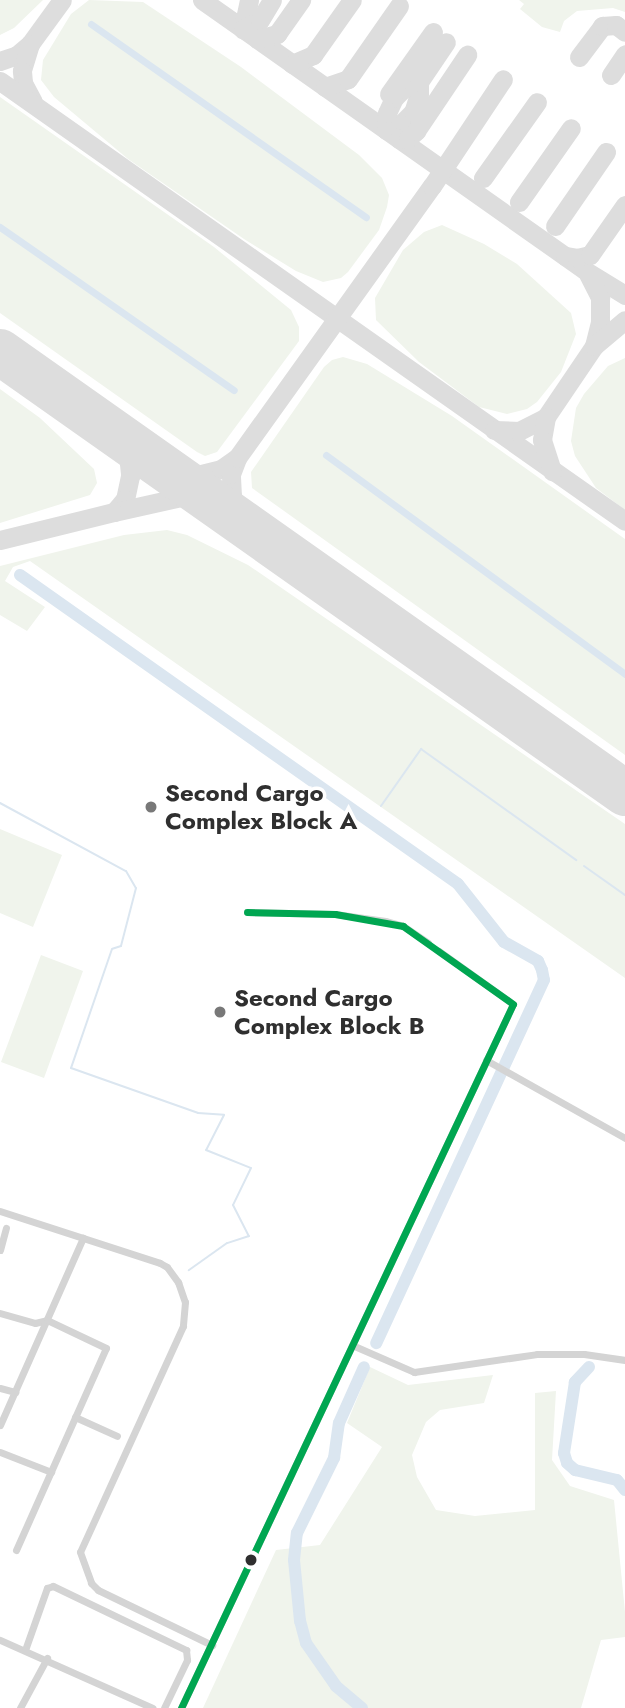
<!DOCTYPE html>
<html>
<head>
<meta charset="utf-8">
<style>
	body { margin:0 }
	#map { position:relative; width:625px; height:1708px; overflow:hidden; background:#fff; font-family:Jost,sans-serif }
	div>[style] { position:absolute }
	.green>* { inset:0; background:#f0f4ec }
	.stream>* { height:2px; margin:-1px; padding:0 1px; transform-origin:1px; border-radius:1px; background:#dbe6f0 }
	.canal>* { height:7px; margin:-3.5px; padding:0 3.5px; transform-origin:3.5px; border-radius:3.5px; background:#dbe6f0 }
	.river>* { height:12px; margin:-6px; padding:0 6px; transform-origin:6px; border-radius:6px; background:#dbe6f0 }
	.taxiway>* { height:19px; margin:-9.5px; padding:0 9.5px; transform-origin:9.5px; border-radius:9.5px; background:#ddd }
	.runway>* { height:46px; margin:-23px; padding:0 23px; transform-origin:23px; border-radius:23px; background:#ddd }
	.minor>* { height:7px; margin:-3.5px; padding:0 3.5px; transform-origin:3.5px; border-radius:3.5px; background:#d4d4d4 }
	.bus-1>* { height:7px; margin:-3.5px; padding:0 3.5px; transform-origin:3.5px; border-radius:3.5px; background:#00a651 }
	.dots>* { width:19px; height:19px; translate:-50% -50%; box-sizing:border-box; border:4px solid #fff; border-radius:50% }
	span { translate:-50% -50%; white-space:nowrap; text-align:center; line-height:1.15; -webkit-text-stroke:7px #fff; paint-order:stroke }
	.poi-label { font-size:24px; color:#2f2f2f; font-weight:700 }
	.left { translate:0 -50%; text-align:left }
</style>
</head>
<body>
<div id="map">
	<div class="green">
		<i style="clip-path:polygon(0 0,43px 0,14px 28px,0 35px)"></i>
		<i style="clip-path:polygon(89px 0,143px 2px,241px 67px,359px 155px,382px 178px,389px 195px,387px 207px,379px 230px,348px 272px,341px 278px,323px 282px,296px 271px,244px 239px,128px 159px,54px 97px,41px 80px,43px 60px,71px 14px)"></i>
		<i style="clip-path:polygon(519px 0,625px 0,625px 12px,613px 8px,577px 11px,564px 21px,560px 32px,542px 27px,520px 9px,524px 4px)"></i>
		<i style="clip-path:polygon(0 97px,214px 247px,291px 310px,299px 327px,299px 341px,217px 452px,205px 456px,197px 452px,0 313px)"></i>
		<i style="clip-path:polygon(442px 225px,484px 244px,517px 264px,571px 313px,576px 334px,561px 372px,537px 402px,527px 409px,507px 414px,479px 407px,419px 362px,376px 320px,375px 298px,403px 250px,424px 232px)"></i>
		<i style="clip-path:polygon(343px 357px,367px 364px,452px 416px,625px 539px,625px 755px,252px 488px,251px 472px,324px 367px,332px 360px)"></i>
		<i style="clip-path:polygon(625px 358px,625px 510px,596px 488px,575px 456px,571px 441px,576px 408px,584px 394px,608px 366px)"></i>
		<i style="clip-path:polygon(0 389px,40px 418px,94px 469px,97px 483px,90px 495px,0 523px)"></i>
		<i style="clip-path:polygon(167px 530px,187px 535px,248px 565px,625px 824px,625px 978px,30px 561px,13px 567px,5px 581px,45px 607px,27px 631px,0 615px,0 566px,124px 535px)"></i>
		<i style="clip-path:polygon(0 829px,62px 855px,33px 927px,0 913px)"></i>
		<i style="clip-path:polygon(41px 955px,83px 971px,44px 1078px,1px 1062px)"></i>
		<i style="clip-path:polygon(370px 1367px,408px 1385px,493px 1375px,484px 1403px,440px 1410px,426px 1422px,412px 1455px,417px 1477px,436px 1510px,475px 1516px,535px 1510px,535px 1393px,556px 1391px,552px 1460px,570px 1486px,614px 1500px,625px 1612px,625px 1637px,601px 1640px,581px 1708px,203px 1708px,276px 1550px,320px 1545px,382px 1447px,347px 1423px)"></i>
	</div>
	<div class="stream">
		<i style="left:0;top:803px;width:143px;rotate:28.4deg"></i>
		<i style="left:126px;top:871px;width:20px;rotate:60deg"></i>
		<i style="left:136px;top:888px;width:60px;rotate:104.5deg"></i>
		<i style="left:121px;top:946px;width:9px;rotate:162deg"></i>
		<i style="left:112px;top:949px;width:126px;rotate:109deg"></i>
		<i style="left:71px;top:1068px;width:135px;rotate:19.5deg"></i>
		<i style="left:198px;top:1113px;width:26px;rotate:4deg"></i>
		<i style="left:224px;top:1115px;width:39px;rotate:117deg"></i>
		<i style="left:206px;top:1150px;width:48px;rotate:21.8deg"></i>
		<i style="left:251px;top:1168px;width:41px;rotate:115.9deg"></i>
		<i style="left:233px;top:1205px;width:35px;rotate:63deg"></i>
		<i style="left:249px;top:1236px;width:23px;rotate:162deg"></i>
		<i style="left:227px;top:1243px;width:47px;rotate:144.6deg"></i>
		<i style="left:381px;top:806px;width:70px;rotate:-54.9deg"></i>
		<i style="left:421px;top:749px;width:191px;rotate:35.6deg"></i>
		<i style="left:584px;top:866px;width:50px;rotate:35.3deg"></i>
	</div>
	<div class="canal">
		<i style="left:91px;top:24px;width:336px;rotate:35.1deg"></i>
		<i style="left:0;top:227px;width:285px;rotate:34.9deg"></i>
		<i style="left:326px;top:455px;width:371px;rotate:36.2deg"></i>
	</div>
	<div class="river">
		<i style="left:20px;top:575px;width:536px;rotate:35.2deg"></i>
		<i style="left:458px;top:884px;width:74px;rotate:51.6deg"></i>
		<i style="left:504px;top:942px;width:39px;rotate:29deg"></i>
		<i style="left:538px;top:961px;width:10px;rotate:66deg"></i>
		<i style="left:542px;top:970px;width:10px;rotate:79deg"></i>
		<i style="left:544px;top:980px;width:400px;rotate:114.8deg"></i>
		<i style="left:589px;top:1367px;width:21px;rotate:133deg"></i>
		<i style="left:575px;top:1382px;width:72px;rotate:98.8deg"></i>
		<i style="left:564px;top:1453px;width:10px;rotate:73deg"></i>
		<i style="left:567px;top:1463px;width:11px;rotate:41deg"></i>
		<i style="left:575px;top:1470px;width:43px;rotate:13.4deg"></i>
		<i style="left:617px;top:1480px;width:13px;rotate:51deg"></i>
		<i style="left:362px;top:1708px;width:34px;rotate:-140deg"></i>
		<i style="left:336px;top:1686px;width:52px;rotate:-124.9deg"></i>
		<i style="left:306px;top:1643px;width:23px;rotate:-105deg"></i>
		<i style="left:300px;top:1621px;width:61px;rotate:-95.6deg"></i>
		<i style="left:294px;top:1560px;width:27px;rotate:-84deg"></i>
		<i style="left:297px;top:1533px;width:84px;rotate:-63.7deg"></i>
		<i style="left:334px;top:1458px;width:35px;rotate:-82deg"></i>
		<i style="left:339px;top:1423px;width:61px;rotate:-65.9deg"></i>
	</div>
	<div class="taxiway">
		<i style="left:202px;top:0;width:470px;rotate:35.2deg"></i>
		<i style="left:586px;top:271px;width:46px;rotate:31.6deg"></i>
		<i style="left:249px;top:0;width:30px;rotate:102deg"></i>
		<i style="left:243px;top:29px;width:19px;rotate:-28deg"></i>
		<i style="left:260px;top:20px;width:23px;rotate:-59deg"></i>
		<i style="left:257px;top:39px;width:21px;rotate:-14deg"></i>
		<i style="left:277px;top:34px;width:42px;rotate:-54.8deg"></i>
		<i style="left:30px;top:44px;width:54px;rotate:-54deg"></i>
		<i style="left:579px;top:57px;width:39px;rotate:-53deg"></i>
		<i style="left:602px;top:26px;width:14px;rotate:-4deg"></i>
		<i style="left:616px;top:25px;width:11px;rotate:38deg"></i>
		<i style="left:0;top:61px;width:18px;rotate:-19deg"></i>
		<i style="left:17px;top:55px;width:17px;rotate:-40deg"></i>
		<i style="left:30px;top:44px;width:28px;rotate:107deg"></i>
		<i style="left:22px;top:71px;width:12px;rotate:85deg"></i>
		<i style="left:23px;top:83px;width:21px;rotate:62deg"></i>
		<i style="left:292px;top:64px;width:23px;rotate:-23deg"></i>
		<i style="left:313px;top:55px;width:67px;rotate:-54.7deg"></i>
		<i style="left:611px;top:75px;width:25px;rotate:-56deg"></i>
		<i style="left:0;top:81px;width:764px;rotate:35.15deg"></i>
		<i style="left:419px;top:82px;width:12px;rotate:90deg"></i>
		<i style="left:419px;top:94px;width:19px;rotate:108deg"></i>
		<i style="left:413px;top:112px;width:17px;rotate:135deg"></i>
		<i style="left:401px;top:124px;width:16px;rotate:158deg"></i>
		<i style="left:386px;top:130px;width:17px;rotate:-87deg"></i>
		<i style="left:387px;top:113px;width:17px;rotate:-65deg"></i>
		<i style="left:394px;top:98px;width:13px;rotate:-45deg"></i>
		<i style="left:403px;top:89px;width:17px;rotate:-24deg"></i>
		<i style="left:419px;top:82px;width:48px;rotate:-56deg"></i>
		<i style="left:325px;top:87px;width:24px;rotate:-19deg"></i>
		<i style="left:348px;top:79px;width:89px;rotate:-55.1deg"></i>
		<i style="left:389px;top:94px;width:76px;rotate:-54.6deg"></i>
		<i style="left:399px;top:139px;width:9px;rotate:-6deg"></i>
		<i style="left:408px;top:138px;width:11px;rotate:-41deg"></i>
		<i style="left:416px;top:131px;width:92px;rotate:-56.1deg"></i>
		<i style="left:483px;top:178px;width:93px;rotate:-54.6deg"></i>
		<i style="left:519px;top:202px;width:90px;rotate:-54.9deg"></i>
		<i style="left:555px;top:226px;width:90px;rotate:-55.4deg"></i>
		<i style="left:565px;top:256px;width:12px;rotate:9deg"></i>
		<i style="left:577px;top:258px;width:13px;rotate:-13deg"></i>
		<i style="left:590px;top:255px;width:61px;rotate:-55deg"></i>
		<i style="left:588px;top:274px;width:27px;rotate:63deg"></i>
		<i style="left:600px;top:298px;width:24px;rotate:90deg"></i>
		<i style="left:600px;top:322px;width:25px;rotate:104deg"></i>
		<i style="left:546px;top:417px;width:86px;rotate:-55.9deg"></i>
		<i style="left:594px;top:346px;width:40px;rotate:-40deg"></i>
		<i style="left:494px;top:430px;width:25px;rotate:2deg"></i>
		<i style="left:519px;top:431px;width:30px;rotate:-27deg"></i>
		<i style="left:546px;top:417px;width:23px;rotate:100deg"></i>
		<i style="left:542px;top:440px;width:33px;rotate:72deg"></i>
		<i style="left:119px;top:436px;width:12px;rotate:48deg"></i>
		<i style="left:127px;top:445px;width:31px;rotate:84deg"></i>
		<i style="left:130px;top:476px;width:24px;rotate:102deg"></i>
		<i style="left:125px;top:499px;width:17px;rotate:130deg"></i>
		<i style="left:114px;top:512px;width:69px;rotate:-12.6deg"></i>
		<i style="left:181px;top:497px;width:32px;rotate:9deg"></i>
		<i style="left:213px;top:502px;width:11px;rotate:38deg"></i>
		<i style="left:158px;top:463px;width:41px;rotate:17.1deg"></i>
		<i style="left:197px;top:475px;width:25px;rotate:-14deg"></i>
		<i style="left:221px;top:469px;width:19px;rotate:-35deg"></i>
		<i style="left:256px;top:533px;width:31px;rotate:-130deg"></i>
		<i style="left:236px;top:509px;width:14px;rotate:-107deg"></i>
		<i style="left:232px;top:496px;width:22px;rotate:-93deg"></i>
		<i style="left:231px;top:474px;width:17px;rotate:-69deg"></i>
		<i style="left:237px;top:458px;width:335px;rotate:-54.4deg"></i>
		<i style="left:432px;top:186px;width:128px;rotate:-56.4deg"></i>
		<i style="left:0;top:540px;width:117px;rotate:-13.8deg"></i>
	</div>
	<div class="runway">
		<i style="left:0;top:352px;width:765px;rotate:35.21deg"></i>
	</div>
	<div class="minor">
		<i style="left:247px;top:912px;width:88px;rotate:1.3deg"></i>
		<i style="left:335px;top:914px;width:51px;rotate:7.8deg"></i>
		<i style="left:386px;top:921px;width:18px;rotate:16deg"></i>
		<i style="left:403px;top:926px;width:30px;rotate:34deg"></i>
		<i style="left:486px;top:1060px;width:159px;rotate:29.3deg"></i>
		<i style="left:0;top:1211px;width:168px;rotate:18deg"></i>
		<i style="left:160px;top:1263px;width:8px;rotate:30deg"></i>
		<i style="left:167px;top:1267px;width:19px;rotate:54deg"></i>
		<i style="left:178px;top:1282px;width:21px;rotate:71deg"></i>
		<i style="left:185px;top:1302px;width:24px;rotate:95deg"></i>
		<i style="left:183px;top:1326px;width:248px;rotate:114.5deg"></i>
		<i style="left:80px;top:1552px;width:33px;rotate:70deg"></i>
		<i style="left:91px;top:1583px;width:10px;rotate:45deg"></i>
		<i style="left:98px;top:1590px;width:127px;rotate:25.8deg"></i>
		<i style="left:0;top:1250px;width:23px;rotate:-75deg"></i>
		<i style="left:0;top:1313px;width:36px;rotate:16deg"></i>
		<i style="left:35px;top:1323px;width:12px;rotate:-14deg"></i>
		<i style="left:352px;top:1345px;width:68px;rotate:23.5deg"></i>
		<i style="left:414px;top:1372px;width:124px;rotate:-8.3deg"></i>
		<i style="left:537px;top:1354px;width:47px"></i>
		<i style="left:584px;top:1354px;width:41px;rotate:8.3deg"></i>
		<i style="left:0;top:1388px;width:16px;rotate:15deg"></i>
		<i style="left:75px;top:1417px;width:46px;rotate:24.3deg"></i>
		<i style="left:0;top:1425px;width:205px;rotate:-66.1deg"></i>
		<i style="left:0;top:1452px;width:55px;rotate:21.4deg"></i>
		<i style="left:16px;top:1550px;width:221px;rotate:-66deg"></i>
		<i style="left:106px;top:1348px;width:65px;rotate:-154.6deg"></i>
		<i style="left:0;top:1640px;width:167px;rotate:24deg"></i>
		<i style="left:25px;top:1650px;width:66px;rotate:-70.5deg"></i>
		<i style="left:47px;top:1588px;width:6px;rotate:-18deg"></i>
		<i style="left:53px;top:1586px;width:148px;rotate:25.7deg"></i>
		<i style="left:186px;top:1650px;width:10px;rotate:84deg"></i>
		<i style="left:187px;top:1660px;width:53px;rotate:115.6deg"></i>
		<i style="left:20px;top:1708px;width:57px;rotate:-61.6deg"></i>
		<i style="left:181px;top:1708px;width:778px;rotate:-64.75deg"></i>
		<i style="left:513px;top:1004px;width:91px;rotate:-144.4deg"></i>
	</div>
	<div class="bus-1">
		<i style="left:181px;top:1708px;width:778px;rotate:-64.75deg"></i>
		<i style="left:513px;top:1004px;width:135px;rotate:-144.7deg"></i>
		<i style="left:403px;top:926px;width:69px;rotate:-170deg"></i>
		<i style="left:335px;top:914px;width:88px;rotate:-178.7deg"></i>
	</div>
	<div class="dots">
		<i style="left:151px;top:807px;background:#787878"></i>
		<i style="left:220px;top:1012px;background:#787878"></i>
		<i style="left:251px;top:1560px;background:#2f2f2f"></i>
	</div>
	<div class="poi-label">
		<span class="left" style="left:165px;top:807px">Second Cargo<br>Complex Block A</span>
		<span class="left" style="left:234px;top:1012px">Second Cargo<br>Complex Block B</span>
	</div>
</div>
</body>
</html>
